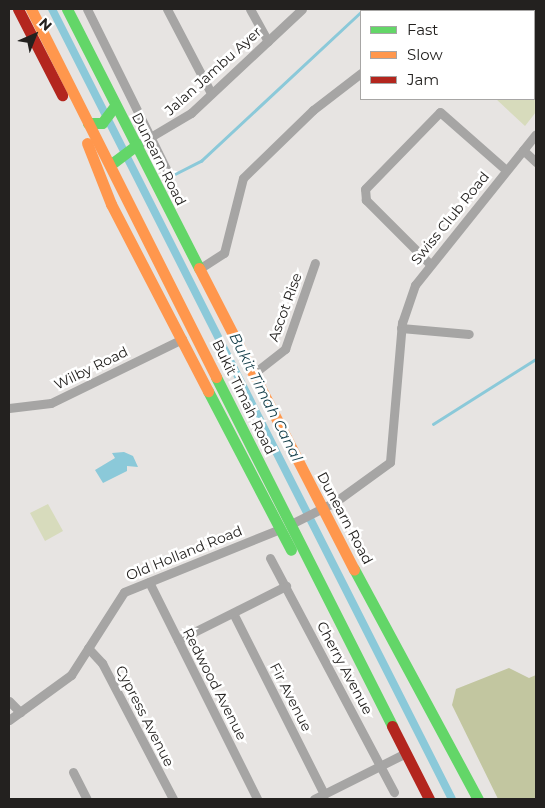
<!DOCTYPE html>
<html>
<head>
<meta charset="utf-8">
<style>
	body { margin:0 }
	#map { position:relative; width:545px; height:808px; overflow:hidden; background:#e7e4e2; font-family:Montserrat,sans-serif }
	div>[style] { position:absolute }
	.green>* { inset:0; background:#d7dbbc }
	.forest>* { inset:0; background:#c2c6a0 }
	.water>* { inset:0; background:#8bc9d9 }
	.stream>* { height:2.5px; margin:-1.25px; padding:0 1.25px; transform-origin:1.25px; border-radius:1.25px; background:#8bc9d9 }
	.canal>* { height:8px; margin:-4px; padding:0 4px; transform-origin:4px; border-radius:4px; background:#8bc9d9 }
	.street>* { height:9px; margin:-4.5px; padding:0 4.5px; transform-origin:4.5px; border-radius:4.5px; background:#a6a5a4 }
	.fast>* { height:11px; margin:-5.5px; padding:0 5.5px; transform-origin:5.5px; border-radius:5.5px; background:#63d668 }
	.slow>* { height:11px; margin:-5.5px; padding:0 5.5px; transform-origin:5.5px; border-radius:5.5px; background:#ff974d }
	.jam>* { height:11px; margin:-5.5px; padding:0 5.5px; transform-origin:5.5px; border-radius:5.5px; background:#b3261e }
	span { translate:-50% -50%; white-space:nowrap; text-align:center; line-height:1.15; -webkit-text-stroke:5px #fff; paint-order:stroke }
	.street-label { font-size:14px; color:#23211f }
	.water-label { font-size:15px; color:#143e49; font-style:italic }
	.frame { position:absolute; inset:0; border:10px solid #23211f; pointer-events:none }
	.legend { position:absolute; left:360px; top:10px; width:175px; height:90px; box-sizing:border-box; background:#fff; border:1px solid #a7a6a5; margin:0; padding:6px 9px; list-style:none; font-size:15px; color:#23211f }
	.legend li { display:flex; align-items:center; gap:10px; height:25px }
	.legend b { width:25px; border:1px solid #a7a6a5 }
	.north { position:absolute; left:10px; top:10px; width:50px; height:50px; -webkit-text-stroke:4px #fff; paint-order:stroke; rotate:44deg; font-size:14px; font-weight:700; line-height:20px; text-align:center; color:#23211f }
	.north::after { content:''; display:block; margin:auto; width:18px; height:22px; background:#23211f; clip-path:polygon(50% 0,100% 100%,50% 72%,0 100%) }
</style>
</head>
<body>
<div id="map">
	<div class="green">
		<i style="clip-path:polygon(536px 9px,536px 112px,525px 126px,496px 99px,534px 99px,534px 11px,529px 11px)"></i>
		<i style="clip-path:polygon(48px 504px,63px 531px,45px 541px,30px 513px)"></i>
	</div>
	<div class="forest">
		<i style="clip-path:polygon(509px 668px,529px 678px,536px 675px,536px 799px,498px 799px,452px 705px,456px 689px)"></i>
	</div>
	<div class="water">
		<i style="clip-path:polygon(124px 452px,133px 456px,138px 467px,127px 466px,127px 471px,103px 483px,95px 470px,115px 458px,112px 453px)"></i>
	</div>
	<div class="stream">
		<i style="left:171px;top:176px;width:34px;rotate:-27deg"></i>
		<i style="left:201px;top:161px;width:219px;rotate:-43deg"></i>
		<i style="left:433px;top:424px;width:122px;rotate:-32.3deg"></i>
	</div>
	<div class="canal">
		<i style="left:52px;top:9px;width:885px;rotate:63.15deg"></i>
	</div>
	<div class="street">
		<i style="left:87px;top:9px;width:178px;rotate:63.7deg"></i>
		<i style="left:167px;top:9px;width:95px;rotate:62.4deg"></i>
		<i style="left:250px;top:9px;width:37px;rotate:61deg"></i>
		<i style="left:426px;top:11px;width:3px;rotate:-45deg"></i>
		<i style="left:137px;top:145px;width:63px;rotate:-30.7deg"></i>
		<i style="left:191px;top:113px;width:152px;rotate:-43.1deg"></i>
		<i style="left:523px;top:150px;width:18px;rotate:43deg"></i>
		<i style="left:430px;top:264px;width:91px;rotate:-135deg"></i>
		<i style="left:366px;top:200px;width:11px;rotate:-95deg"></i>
		<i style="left:365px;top:189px;width:107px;rotate:-45.8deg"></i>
		<i style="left:440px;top:112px;width:88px;rotate:41.3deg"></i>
		<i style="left:199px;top:269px;width:30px;rotate:-33deg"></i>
		<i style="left:224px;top:253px;width:77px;rotate:-75.8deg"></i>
		<i style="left:243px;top:178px;width:98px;rotate:-44.2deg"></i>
		<i style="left:313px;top:110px;width:61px;rotate:-37.6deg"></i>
		<i style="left:401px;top:328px;width:68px;rotate:5deg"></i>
		<i style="left:253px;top:374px;width:41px;rotate:-38deg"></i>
		<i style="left:285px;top:349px;width:91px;rotate:-70.8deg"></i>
		<i style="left:9px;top:408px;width:42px;rotate:-6.8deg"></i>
		<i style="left:51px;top:403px;width:146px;rotate:-26deg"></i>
		<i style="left:291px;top:524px;width:49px;rotate:-26.6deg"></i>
		<i style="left:335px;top:502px;width:68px;rotate:-36deg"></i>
		<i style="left:390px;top:462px;width:140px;rotate:-85.1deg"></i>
		<i style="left:402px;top:323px;width:40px;rotate:-71.1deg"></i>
		<i style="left:415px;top:285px;width:193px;rotate:-51.3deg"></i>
		<i style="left:270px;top:558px;width:265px;rotate:62.1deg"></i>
		<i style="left:149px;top:582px;width:242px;rotate:63.5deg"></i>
		<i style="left:233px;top:613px;width:203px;rotate:63.3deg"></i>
		<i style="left:178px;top:640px;width:121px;rotate:-26.6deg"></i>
		<i style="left:88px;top:648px;width:21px;rotate:47deg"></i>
		<i style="left:102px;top:663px;width:153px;rotate:62.4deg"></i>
		<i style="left:9px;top:701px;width:16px;rotate:45deg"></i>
		<i style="left:9px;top:720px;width:77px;rotate:-36deg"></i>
		<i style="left:71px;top:675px;width:98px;rotate:-57.4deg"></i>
		<i style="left:124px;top:592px;width:168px;rotate:-22deg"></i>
		<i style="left:73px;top:772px;width:30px;rotate:63deg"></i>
		<i style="left:314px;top:799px;width:103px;rotate:-26.6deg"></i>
	</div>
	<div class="fast">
		<i style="left:67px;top:9px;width:291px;rotate:63deg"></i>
		<i style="left:88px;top:123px;width:14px"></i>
		<i style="left:102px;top:123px;width:21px;rotate:-53deg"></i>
		<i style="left:110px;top:165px;width:34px;rotate:-37deg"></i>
		<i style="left:216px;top:377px;width:391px;rotate:63.2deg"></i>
		<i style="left:208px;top:391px;width:179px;rotate:62.4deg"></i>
		<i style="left:354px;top:569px;width:261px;rotate:61.7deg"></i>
	</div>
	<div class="slow">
		<i style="left:31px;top:9px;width:412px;rotate:63.3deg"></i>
		<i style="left:87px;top:143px;width:66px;rotate:68.5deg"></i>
		<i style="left:111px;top:204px;width:211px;rotate:62.6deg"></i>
		<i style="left:199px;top:268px;width:339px;rotate:62.8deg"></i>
	</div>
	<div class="jam">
		<i style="left:18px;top:9px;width:97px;rotate:62.9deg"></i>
		<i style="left:392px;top:726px;width:82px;rotate:63.1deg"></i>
	</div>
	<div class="street-label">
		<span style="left:213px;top:71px;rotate:-42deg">Jalan Jambu Ayer</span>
		<span style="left:159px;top:159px;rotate:63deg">Dunearn Road</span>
		<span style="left:450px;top:218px;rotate:-51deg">Swiss Club Road</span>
		<span style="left:285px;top:307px;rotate:-70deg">Ascot Rise</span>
		<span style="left:91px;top:368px;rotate:-26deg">Wilby Road</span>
		<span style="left:244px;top:397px;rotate:64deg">Bukit Timah Road</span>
		<span style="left:345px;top:518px;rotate:62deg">Dunearn Road</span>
		<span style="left:184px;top:553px;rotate:-22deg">Old Holland Road</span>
		<span style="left:345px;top:668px;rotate:62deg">Cherry Avenue</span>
		<span style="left:215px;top:684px;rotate:63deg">Redwood Avenue</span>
		<span style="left:291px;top:697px;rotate:63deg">Fir Avenue</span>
		<span style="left:145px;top:716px;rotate:63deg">Cypress Avenue</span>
	</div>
	<div class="water-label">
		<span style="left:266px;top:397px;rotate:63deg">Bukit Timah Canal</span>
	</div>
	<div class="frame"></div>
	<ul class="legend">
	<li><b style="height:6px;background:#63d668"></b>Fast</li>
	<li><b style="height:6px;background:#ff974d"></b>Slow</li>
	<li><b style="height:6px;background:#b3261e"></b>Jam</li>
	</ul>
	<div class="north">N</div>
</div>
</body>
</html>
